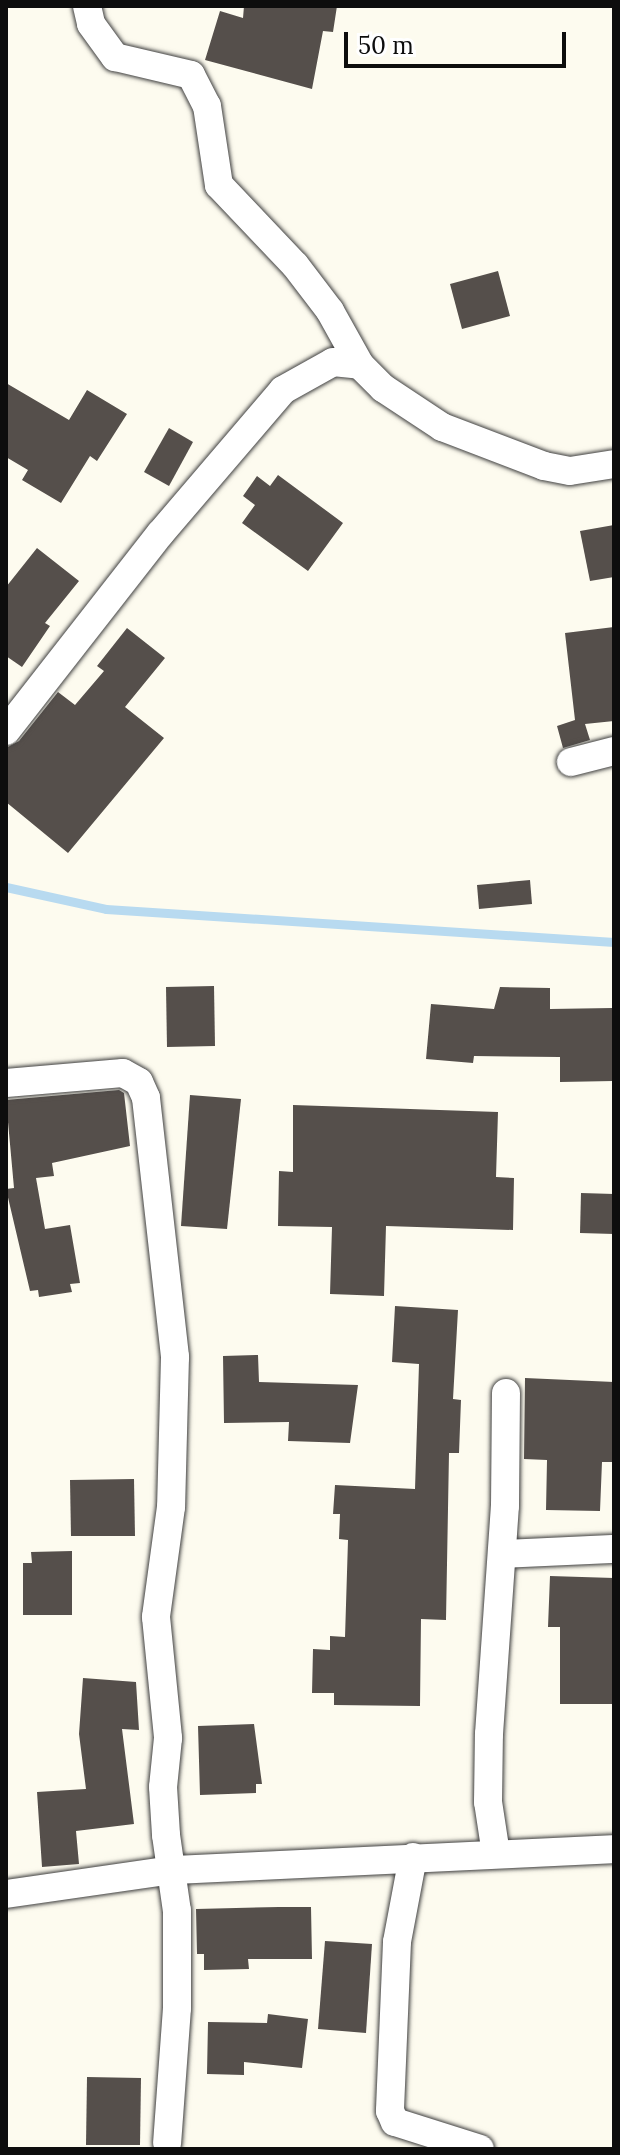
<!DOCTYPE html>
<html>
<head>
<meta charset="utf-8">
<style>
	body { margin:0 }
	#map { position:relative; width:620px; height:2155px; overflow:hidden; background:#fdfbef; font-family:Lora,serif }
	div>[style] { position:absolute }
	.stream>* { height:9px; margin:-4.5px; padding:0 4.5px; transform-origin:4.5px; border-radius:4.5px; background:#b8daf0 }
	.building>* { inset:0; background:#554f4b }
	.roads { filter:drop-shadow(0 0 2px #404040) drop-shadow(0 0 2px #404040) }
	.street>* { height:28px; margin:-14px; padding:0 14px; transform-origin:14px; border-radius:14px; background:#fff }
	span { translate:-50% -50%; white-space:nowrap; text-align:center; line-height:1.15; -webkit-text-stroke:8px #fff; paint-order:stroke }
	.frame { position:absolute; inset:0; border:8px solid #0d0d0d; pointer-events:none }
	.scale { position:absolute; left:344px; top:32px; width:222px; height:36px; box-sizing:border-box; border:4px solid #0d0d0d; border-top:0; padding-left:10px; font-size:24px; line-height:28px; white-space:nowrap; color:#0d0d0d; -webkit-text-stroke:6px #fff; paint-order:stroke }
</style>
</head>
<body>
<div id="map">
	<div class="stream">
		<i style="left:6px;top:887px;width:102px;rotate:12.4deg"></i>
		<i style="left:106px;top:909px;width:509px;rotate:3.72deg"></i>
	</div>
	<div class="building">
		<i style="clip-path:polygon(244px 6px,337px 6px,333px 32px,323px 31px,312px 89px,205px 60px,220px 11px,243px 18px)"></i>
		<i style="clip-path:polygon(498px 271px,510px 316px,462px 329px,450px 284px)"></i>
		<i style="clip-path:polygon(6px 383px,69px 420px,87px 390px,127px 414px,97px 461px,90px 456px,61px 503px,22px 480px,28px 470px,6px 457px)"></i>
		<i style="clip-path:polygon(169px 428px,193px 442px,169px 486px,144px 472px)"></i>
		<i style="clip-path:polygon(278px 475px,343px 523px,308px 571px,242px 523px,255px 505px,243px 496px,257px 476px,270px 486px)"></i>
		<i style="clip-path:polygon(614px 525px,614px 577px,590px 581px,580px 531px)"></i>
		<i style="clip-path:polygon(37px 548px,79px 581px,45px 623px,50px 626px,22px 667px,6px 656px,6px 587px)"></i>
		<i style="clip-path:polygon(614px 627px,614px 721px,585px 724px,590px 740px,563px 748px,557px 726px,575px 720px,565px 633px)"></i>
		<i style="clip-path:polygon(127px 628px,165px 658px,125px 707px,164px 738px,68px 853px,6px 802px,6px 748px,19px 741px,58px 692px,75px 705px,104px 671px,97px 666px)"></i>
		<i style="clip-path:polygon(530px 880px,532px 904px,479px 909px,477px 885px)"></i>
		<i style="clip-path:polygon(214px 986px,215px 1046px,167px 1047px,166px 987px)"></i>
		<i style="clip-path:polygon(500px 987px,550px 988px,550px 1009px,612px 1008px,613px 1081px,560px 1082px,560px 1057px,474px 1056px,473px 1063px,426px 1059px,431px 1004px,494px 1009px)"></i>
		<i style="clip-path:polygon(119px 1090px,124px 1093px,130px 1146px,52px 1163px,54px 1176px,36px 1178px,45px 1229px,70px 1225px,80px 1283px,70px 1284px,72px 1292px,39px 1297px,38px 1290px,30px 1291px,6px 1189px,14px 1188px,6px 1100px)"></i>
		<i style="clip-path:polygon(190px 1095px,241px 1099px,227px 1229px,181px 1226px)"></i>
		<i style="clip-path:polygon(293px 1105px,498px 1112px,496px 1177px,514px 1178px,513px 1230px,386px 1226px,384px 1296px,330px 1294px,332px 1227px,278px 1226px,279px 1171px,293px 1172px)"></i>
		<i style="clip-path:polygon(581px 1193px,614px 1194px,614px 1234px,580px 1233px)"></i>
		<i style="clip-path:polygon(395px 1306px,458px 1310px,453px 1399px,461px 1400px,459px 1453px,449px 1453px,446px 1620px,421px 1619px,420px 1706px,334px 1705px,334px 1693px,312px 1693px,313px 1649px,330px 1650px,330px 1636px,345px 1637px,348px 1540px,339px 1539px,340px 1514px,333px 1514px,335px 1485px,415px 1489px,419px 1364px,392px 1362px)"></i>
		<i style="clip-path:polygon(258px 1355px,259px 1382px,358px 1385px,350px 1443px,288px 1441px,289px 1422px,224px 1423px,223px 1356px)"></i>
		<i style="clip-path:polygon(525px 1378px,614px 1382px,614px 1462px,602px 1462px,600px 1511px,546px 1510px,547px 1460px,524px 1459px)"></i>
		<i style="clip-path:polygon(134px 1479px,135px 1536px,71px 1536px,70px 1480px)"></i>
		<i style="clip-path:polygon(72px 1551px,72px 1615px,23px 1615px,23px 1563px,32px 1563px,31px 1552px)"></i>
		<i style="clip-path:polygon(550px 1576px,614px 1578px,614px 1704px,560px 1704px,560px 1627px,548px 1627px)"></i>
		<i style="clip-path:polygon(83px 1678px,136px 1682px,139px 1730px,122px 1729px,134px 1824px,76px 1831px,79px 1864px,42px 1867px,37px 1792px,86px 1789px,79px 1734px)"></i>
		<i style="clip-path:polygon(254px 1724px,262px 1784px,256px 1784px,256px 1793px,200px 1795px,198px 1726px)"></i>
		<i style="clip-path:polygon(279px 1907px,311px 1907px,312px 1959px,248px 1959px,249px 1969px,204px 1970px,204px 1954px,197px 1954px,196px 1909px)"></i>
		<i style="clip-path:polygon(325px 1941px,372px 1944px,366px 2033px,318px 2029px)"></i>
		<i style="clip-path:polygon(268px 2014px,308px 2019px,302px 2068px,244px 2062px,244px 2075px,207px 2074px,208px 2022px,267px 2023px)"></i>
		<i style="clip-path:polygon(87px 2077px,141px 2078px,140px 2145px,86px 2145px)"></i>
	</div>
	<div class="roads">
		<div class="street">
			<i style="left:87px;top:6px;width:18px;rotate:77deg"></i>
			<i style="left:91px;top:24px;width:41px;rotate:54deg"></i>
			<i style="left:115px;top:57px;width:78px;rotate:13.3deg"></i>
			<i style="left:191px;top:75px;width:35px;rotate:63deg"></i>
			<i style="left:207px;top:106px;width:80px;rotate:81.4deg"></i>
			<i style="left:219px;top:185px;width:110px;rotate:46.5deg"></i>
			<i style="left:295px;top:265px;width:58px;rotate:52.7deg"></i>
			<i style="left:330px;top:311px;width:62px;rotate:60.9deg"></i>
			<i style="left:360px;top:365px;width:33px;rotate:45deg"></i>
			<i style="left:383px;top:388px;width:71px;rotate:33.5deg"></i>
			<i style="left:442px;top:427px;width:109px;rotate:20.9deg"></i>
			<i style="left:544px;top:466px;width:26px;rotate:11deg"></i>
			<i style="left:570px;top:471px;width:45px;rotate:-9deg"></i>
			<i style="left:6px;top:731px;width:250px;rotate:-52deg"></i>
			<i style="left:160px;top:534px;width:189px;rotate:-49.5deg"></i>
			<i style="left:283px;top:390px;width:57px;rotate:-29.2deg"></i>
			<i style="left:333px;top:362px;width:27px;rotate:6deg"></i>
			<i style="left:571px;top:762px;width:44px;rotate:-14.3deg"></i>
			<i style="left:6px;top:1083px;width:117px;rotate:-4.9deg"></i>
			<i style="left:123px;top:1073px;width:18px;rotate:29deg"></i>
			<i style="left:139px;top:1082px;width:17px;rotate:66deg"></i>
			<i style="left:146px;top:1098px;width:261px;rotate:83.6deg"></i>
			<i style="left:175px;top:1357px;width:150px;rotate:91.5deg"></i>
			<i style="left:171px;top:1507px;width:111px;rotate:97.8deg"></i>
			<i style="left:156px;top:1617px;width:122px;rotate:84.3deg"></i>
			<i style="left:168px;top:1738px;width:49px;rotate:95.8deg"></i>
			<i style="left:163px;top:1787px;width:48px;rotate:86.4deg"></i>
			<i style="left:166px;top:1835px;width:77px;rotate:81.8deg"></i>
			<i style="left:177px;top:1911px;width:97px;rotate:90deg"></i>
			<i style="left:177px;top:2008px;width:135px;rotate:94.2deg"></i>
			<i style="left:503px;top:1554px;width:111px;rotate:-2.6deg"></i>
			<i style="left:496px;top:1854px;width:53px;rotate:-98.7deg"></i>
			<i style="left:488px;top:1802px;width:68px;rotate:-89.2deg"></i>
			<i style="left:489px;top:1734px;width:229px;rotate:-86deg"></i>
			<i style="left:505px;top:1506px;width:113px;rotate:-89.5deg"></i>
			<i style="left:413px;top:1857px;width:86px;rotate:100.7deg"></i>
			<i style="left:397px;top:1942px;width:169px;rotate:92.4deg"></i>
			<i style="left:390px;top:2111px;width:12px;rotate:66deg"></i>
			<i style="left:395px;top:2122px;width:89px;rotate:17.6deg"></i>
			<i style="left:6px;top:1894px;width:169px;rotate:-8.2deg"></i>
			<i style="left:173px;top:1870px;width:441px;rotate:-2.7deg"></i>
		</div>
	</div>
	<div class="frame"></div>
	<div class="scale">50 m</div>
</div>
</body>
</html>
